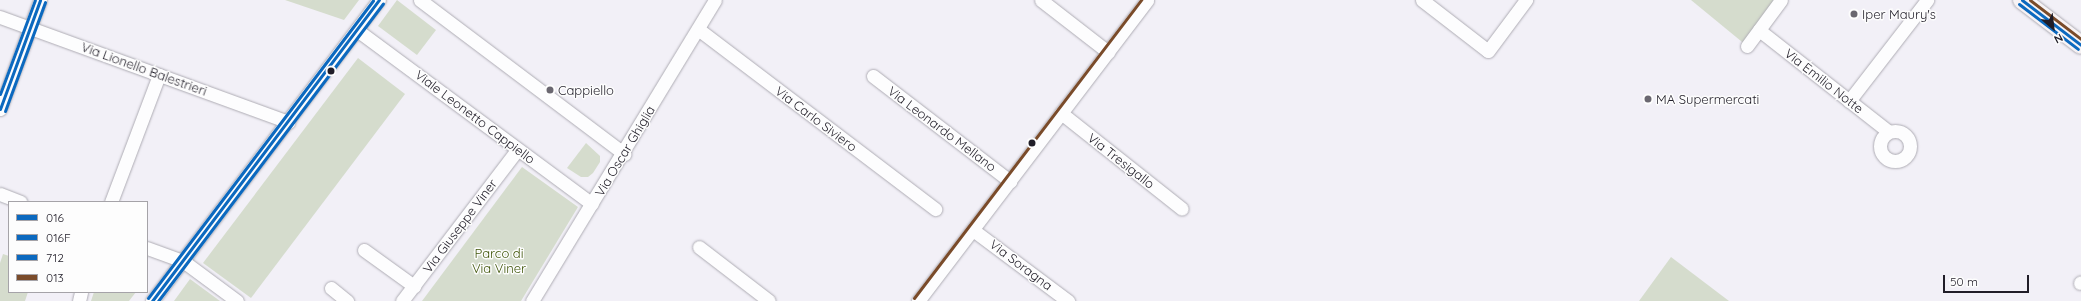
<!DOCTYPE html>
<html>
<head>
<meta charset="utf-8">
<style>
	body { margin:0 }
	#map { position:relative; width:2081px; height:301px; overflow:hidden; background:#f2f0f7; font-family:Quicksand,sans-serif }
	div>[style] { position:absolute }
	.green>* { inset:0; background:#d5dccd }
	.roads { filter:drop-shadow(0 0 1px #aeacb4) drop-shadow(0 0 1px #aeacb4) }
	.street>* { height:13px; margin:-6.5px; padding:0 6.5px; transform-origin:6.5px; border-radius:6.5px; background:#fdfdfe }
	.street>.ring { margin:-6.5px; padding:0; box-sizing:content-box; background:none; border:13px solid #fdfdfe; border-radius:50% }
	.secondary>* { height:18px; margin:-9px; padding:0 9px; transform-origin:9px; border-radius:9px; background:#f7f3f5 }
	.bus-1>* { height:3px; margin:-1.5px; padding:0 1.5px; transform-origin:1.5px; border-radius:1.5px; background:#0c69bf }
	.bus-2>* { height:3px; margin:-1.5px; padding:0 1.5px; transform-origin:1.5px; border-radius:1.5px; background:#0c69bf }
	.bus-3>* { height:3px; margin:-1.5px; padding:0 1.5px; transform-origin:1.5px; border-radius:1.5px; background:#0c69bf }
	.bus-4>* { height:3px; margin:-1.5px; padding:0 1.5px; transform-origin:1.5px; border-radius:1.5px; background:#7a4b2a }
	.dots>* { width:11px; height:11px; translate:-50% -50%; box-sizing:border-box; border:2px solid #fdfdfd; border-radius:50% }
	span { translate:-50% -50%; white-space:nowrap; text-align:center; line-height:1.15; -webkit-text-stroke:3px #fdfdfd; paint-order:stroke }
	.poi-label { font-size:13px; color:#201d28 }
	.left { translate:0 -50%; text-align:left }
	.street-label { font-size:13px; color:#201d28 }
	.park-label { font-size:13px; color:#3d5306 }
	.legend { position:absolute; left:8px; top:201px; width:140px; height:92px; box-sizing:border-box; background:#fdfdfd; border:1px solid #a5a3a8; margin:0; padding:5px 7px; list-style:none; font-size:12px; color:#201d28 }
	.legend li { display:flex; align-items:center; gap:8px; height:20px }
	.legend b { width:20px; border:1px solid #a5a3a8 }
	.north { position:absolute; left:2033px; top:8px; width:40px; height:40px; -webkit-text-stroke:3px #fdfdfd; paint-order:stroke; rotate:152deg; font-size:11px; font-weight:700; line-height:16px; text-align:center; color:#201d28 }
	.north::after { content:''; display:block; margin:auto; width:14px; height:18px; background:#201d28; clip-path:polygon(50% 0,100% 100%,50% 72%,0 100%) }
	.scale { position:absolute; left:1943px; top:275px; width:86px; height:18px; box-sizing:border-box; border:2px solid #201d28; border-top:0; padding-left:5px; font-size:12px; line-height:14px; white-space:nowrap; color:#201d28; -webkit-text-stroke:3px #fdfdfd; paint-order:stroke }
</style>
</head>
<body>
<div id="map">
	<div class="green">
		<i style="clip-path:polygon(285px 0,359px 0,344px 20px)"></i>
		<i style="clip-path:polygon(397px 0,436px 30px,417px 55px,378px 26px)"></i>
		<i style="clip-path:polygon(1691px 0,1781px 0,1747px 46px)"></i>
		<i style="clip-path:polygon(358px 58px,405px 94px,251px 298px,203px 263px)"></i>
		<i style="clip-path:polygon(586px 143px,600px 156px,600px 162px,593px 173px,588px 177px,581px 177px,567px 168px)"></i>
		<i style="clip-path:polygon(522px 167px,578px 207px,521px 301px,422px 301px)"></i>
		<i style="clip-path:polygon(3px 254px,9px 256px,9px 292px,28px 292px,25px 301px,0 301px,0 263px)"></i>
		<i style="clip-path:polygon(1671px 257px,1729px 301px,1639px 301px)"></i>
		<i style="clip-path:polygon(190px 279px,220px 301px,174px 301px)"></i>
		<i style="clip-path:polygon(94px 292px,136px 292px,129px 301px,91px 301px)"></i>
	</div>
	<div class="roads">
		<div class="street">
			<i style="left:420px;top:0;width:256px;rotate:37deg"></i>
			<i style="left:1041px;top:0;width:85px;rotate:37.8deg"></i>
			<i style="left:1422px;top:0;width:83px;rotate:37.7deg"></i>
			<i style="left:1488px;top:51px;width:64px;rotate:-53.3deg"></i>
			<i style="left:0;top:17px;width:307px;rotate:20deg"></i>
			<i style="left:698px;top:29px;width:298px;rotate:37.2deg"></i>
			<i style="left:357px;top:30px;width:292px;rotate:36.5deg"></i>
			<i style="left:1759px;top:30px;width:165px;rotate:38.1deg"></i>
			<i style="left:1747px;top:46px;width:57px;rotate:-53.5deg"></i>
			<i style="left:873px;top:76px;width:173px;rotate:37.5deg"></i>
			<i style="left:1849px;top:101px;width:128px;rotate:-52.3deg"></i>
			<i style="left:0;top:109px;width:116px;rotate:-69.8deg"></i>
			<i style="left:1061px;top:113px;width:154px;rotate:38.4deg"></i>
			<i class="ring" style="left:1880px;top:131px;width:17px;height:17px"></i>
			<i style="left:0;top:194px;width:22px;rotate:21deg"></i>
			<i style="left:111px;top:202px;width:136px;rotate:-69.3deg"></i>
			<i style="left:973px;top:230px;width:119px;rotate:36.8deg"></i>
			<i style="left:699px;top:247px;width:88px;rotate:37.6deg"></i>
			<i style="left:147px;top:248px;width:38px;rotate:20deg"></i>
			<i style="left:183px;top:261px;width:67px;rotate:36.5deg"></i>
			<i style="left:364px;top:250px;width:62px;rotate:35.8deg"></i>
			<i style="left:2080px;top:283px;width:1px;rotate:-45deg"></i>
			<i style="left:331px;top:288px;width:21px;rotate:39deg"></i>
			<i style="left:79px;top:301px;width:9px;rotate:-77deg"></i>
			<i style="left:152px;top:301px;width:377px;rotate:-53deg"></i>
			<i style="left:402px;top:301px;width:190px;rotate:-52.7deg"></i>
			<i style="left:532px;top:301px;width:352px;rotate:-58.7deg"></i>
			<i style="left:918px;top:301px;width:378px;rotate:-52.7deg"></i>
		</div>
		<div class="secondary">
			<i style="left:2022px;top:0;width:74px;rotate:37.3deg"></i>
		</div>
	</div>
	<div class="bus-1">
		<i style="left:2022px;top:0;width:74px;rotate:37.3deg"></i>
		<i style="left:0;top:109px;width:116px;rotate:-69.8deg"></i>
		<i style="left:152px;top:301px;width:377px;rotate:-53deg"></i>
	</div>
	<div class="bus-2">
		<i style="left:2019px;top:4px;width:74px;rotate:37.3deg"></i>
		<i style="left:5px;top:111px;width:116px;rotate:-69.8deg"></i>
		<i style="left:158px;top:301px;width:373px;rotate:-52.9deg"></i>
	</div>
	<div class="bus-3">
		<i style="left:0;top:94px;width:100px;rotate:-69.6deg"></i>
		<i style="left:148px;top:298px;width:373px;rotate:-52.9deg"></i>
	</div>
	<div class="bus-4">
		<i style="left:2030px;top:0;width:64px;rotate:37.4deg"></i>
		<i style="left:914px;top:298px;width:375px;rotate:-52.7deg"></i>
	</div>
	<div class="dots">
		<i style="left:1854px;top:14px;background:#6a6770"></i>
		<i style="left:331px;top:71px;background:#201d28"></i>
		<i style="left:550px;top:90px;background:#6a6770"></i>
		<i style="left:1648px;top:99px;background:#6a6770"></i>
		<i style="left:1032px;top:143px;background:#201d28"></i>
	</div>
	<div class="poi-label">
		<span class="left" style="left:1862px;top:14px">Iper Maury's</span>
		<span class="left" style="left:558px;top:90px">Cappiello</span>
		<span class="left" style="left:1656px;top:99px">MA Supermercati</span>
	</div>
	<div class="street-label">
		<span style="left:144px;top:69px;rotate:20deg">Via Lionello Balestrieri</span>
		<span style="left:1824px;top:81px;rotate:38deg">Via Emilio Notte</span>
		<span style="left:475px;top:117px;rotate:37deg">Viale Leonetto Cappiello</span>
		<span style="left:816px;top:119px;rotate:37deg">Via Carlo Siviero</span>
		<span style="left:942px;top:129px;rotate:37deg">Via Leonardo Mellano</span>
		<span style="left:625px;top:151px;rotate:-59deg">Via Oscar Ghiglia</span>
		<span style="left:1121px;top:161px;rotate:38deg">Via Tresigallo</span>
		<span style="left:460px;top:226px;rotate:-53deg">Via Giuseppe Viner</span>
		<span style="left:1021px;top:265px;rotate:37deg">Via Soragna</span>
	</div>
	<div class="park-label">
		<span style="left:499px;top:261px">Parco di<br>Via Viner</span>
	</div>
	<ul class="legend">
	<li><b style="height:5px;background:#0c69bf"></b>016</li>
	<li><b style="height:5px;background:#0c69bf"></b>016F</li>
	<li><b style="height:5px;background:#0c69bf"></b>712</li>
	<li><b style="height:5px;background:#7a4b2a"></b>013</li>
	</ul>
	<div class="north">N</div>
	<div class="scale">50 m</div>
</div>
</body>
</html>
